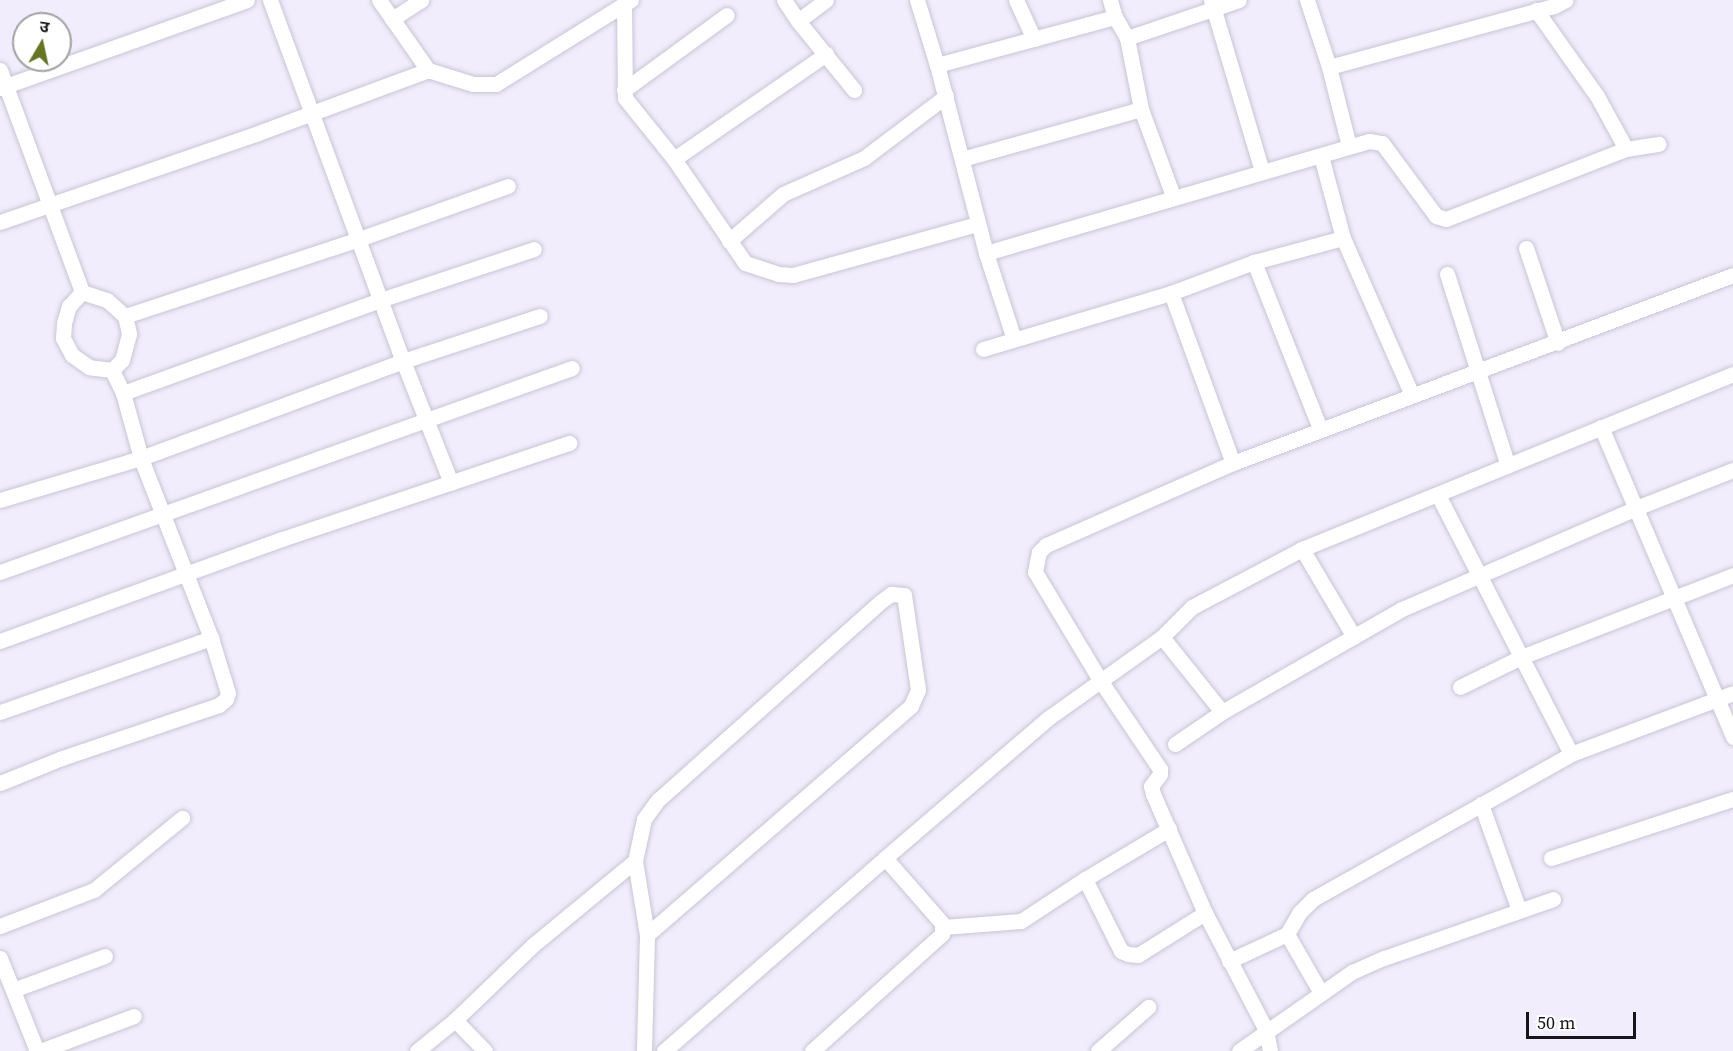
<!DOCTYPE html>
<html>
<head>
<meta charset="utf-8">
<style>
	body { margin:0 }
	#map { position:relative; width:1733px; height:1051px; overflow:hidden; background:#f1edfc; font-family:"Source Serif 4","Noto Sans Devanagari",serif }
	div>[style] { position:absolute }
	.roads { filter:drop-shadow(0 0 2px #c9c5d3) drop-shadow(0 0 2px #c9c5d3) }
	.street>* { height:15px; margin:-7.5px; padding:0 7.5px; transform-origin:7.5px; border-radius:7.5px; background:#fff }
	span { translate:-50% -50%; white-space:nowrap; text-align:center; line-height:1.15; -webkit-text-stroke:4.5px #fff; paint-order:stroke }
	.north { position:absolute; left:12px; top:12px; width:60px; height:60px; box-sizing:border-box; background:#fff; border:2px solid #a2a1a3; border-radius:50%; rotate:9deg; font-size:16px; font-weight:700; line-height:24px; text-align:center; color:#16151a }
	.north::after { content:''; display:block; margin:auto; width:21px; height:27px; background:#657522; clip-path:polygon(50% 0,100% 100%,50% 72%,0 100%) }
	.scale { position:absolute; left:1526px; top:1012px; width:110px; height:27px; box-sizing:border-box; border:3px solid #16151a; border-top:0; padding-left:8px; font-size:18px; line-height:21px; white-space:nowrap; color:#16151a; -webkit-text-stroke:4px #fff; paint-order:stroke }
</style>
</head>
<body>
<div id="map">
	<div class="roads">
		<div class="street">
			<i style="left:270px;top:0;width:385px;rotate:69.8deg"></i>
			<i style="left:403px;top:361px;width:131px;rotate:68.5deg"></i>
			<i style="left:379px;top:0;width:85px;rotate:55deg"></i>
			<i style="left:428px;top:70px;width:47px;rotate:17.3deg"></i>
			<i style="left:473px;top:84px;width:23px"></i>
			<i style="left:496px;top:84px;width:159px;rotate:-31.9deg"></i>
			<i style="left:784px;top:0;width:25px;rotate:56deg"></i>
			<i style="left:798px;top:21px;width:89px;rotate:50.9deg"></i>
			<i style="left:917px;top:0;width:68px;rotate:72.9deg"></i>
			<i style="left:937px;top:65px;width:194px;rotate:75.4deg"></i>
			<i style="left:986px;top:253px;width:399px;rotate:-16.3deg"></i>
			<i style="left:1369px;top:141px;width:13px;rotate:9deg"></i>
			<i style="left:1382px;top:143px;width:91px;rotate:53.5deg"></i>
			<i style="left:1436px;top:216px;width:10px;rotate:17deg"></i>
			<i style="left:1446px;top:219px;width:193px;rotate:-21.3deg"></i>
			<i style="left:1626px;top:149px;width:33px;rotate:-9deg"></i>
			<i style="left:1016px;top:0;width:43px;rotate:65.2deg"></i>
			<i style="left:1110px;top:0;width:18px;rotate:74deg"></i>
			<i style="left:1211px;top:0;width:178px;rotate:73.4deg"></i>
			<i style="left:1307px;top:0;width:71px;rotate:71.8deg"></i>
			<i style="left:1329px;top:67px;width:81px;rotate:75.8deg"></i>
			<i style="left:624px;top:4px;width:94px;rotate:89.4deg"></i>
			<i style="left:625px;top:98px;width:78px;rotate:51.2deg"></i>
			<i style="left:674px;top:159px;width:126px;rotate:55.7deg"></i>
			<i style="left:745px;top:263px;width:35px;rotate:18deg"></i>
			<i style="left:778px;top:274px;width:15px;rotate:4deg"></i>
			<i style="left:793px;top:275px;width:191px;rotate:-15.5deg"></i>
			<i style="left:1536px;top:10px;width:105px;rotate:54.7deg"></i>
			<i style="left:1597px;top:96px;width:60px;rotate:61.3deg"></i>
			<i style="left:392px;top:19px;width:35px;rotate:-33deg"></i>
			<i style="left:798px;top:21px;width:35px;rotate:-37deg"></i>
			<i style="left:1127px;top:38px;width:118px;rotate:-18.7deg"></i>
			<i style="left:937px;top:65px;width:184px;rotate:-15.1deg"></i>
			<i style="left:1115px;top:17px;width:24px;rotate:60deg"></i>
			<i style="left:1127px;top:38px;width:72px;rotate:78.8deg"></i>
			<i style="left:1141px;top:109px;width:93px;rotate:69.8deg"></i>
			<i style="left:1329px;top:67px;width:233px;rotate:-15.2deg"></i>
			<i style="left:1554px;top:6px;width:13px;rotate:-27deg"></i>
			<i style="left:0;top:70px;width:237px;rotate:69.7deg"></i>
			<i style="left:0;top:88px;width:262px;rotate:-19.6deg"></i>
			<i style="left:624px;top:90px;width:127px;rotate:-36.1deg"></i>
			<i style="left:1321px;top:156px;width:85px;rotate:75deg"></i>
			<i style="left:1343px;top:238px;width:171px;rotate:66.3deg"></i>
			<i style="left:674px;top:159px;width:185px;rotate:-34.6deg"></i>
			<i style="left:962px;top:159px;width:186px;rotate:-15.6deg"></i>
			<i style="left:0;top:222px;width:273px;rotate:-19deg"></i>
			<i style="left:258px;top:133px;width:181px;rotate:-20.3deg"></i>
			<i style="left:729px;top:241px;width:72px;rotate:-41deg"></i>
			<i style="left:783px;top:194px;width:89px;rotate:-24deg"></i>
			<i style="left:864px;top:158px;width:103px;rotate:-37.1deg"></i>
			<i style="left:1526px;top:248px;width:100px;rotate:71.4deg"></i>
			<i style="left:986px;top:253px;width:90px;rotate:72deg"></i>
			<i style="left:1254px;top:262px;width:180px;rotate:68.4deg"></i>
			<i style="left:1447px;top:274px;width:201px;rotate:72.4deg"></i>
			<i style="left:82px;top:292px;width:26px;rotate:18deg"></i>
			<i style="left:107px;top:300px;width:24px;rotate:42deg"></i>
			<i style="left:125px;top:316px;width:18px;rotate:77deg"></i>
			<i style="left:129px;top:334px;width:27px;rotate:105deg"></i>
			<i style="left:122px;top:360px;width:14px;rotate:135deg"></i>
			<i style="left:112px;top:370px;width:23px;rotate:-173deg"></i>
			<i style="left:89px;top:367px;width:21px;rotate:-145deg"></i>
			<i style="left:72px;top:355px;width:19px;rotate:-118deg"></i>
			<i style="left:63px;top:338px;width:15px;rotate:-86deg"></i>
			<i style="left:64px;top:323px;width:18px;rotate:-74deg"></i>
			<i style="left:69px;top:306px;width:19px;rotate:-47deg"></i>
			<i style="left:1171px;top:293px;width:181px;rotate:70deg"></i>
			<i style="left:125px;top:316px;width:246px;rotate:-18.2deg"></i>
			<i style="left:359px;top:239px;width:158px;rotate:-19.6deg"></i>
			<i style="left:983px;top:349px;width:196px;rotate:-16.6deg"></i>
			<i style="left:1171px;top:293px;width:89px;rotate:-20.5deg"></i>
			<i style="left:1254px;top:262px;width:92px;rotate:-15.1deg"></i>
			<i style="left:123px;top:393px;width:273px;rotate:-19.9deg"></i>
			<i style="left:380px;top:300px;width:162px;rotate:-18.3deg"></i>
			<i style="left:1601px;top:427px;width:337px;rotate:66.9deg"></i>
			<i style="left:1438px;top:495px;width:291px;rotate:62.8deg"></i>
			<i style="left:0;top:500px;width:147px;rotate:-16.6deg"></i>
			<i style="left:141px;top:458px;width:279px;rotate:-20.3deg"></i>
			<i style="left:403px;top:361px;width:144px;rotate:-18.2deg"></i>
			<i style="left:1302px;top:549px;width:102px;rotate:59.4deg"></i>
			<i style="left:0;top:572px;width:607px;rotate:-19.63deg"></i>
			<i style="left:1162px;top:637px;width:96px;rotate:51.3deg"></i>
			<i style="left:0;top:641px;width:300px;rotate:-19.9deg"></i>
			<i style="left:282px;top:539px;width:303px;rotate:-18.5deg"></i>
			<i style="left:1460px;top:687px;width:68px;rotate:-26.2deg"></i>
			<i style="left:1521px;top:657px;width:227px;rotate:-21.1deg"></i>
			<i style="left:0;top:712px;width:224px;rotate:-19.3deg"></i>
			<i style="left:1175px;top:744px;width:57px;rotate:-34.2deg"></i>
			<i style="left:1222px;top:712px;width:207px;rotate:-29.8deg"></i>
			<i style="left:1402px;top:609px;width:255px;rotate:-23.3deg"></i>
			<i style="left:1636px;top:508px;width:104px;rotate:-21.4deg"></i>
			<i style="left:0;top:783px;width:67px;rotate:-22deg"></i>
			<i style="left:62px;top:758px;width:166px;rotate:-18.7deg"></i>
			<i style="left:219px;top:705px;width:9px;rotate:-41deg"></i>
			<i style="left:226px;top:699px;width:6px;rotate:-72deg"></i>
			<i style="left:228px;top:693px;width:58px;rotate:-107.2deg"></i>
			<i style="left:211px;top:638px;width:193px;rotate:-111.3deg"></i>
			<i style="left:141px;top:458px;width:67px;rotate:-105.5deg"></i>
			<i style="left:123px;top:393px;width:25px;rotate:-116deg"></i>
			<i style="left:1481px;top:804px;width:113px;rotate:70.3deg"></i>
			<i style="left:885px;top:858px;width:213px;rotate:-40.6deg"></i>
			<i style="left:1047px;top:719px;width:141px;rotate:-35.5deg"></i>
			<i style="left:1162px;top:637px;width:42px;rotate:-45deg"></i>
			<i style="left:1192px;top:607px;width:124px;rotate:-27.8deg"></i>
			<i style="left:1302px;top:549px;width:465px;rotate:-22.1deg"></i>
			<i style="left:1551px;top:858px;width:191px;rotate:-18deg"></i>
			<i style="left:635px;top:861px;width:43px;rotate:-77.9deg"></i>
			<i style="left:644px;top:819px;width:24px;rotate:-54deg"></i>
			<i style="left:658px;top:800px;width:297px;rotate:-41.7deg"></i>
			<i style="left:880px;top:602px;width:14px;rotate:-36deg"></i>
			<i style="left:891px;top:594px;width:13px;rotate:4deg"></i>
			<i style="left:904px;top:595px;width:96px;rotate:81.6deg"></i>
			<i style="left:918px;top:690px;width:17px;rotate:114deg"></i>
			<i style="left:911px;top:706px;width:349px;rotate:139.1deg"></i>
			<i style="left:1085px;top:879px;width:80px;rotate:63.4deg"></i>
			<i style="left:1121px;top:951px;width:8px;rotate:23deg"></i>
			<i style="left:1128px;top:954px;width:10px;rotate:6deg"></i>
			<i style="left:1138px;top:955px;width:79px;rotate:-32.1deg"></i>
			<i style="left:0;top:926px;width:101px;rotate:-21deg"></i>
			<i style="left:94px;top:890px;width:114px;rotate:-39.3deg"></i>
			<i style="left:943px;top:927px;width:78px;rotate:-4.4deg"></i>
			<i style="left:1021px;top:921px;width:77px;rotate:-33.3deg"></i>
			<i style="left:1085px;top:879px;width:98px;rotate:-30.8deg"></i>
			<i style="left:1287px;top:934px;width:68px;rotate:60deg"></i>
			<i style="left:0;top:958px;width:100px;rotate:68.3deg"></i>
			<i style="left:1229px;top:961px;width:64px;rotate:-25deg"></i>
			<i style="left:1287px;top:934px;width:24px;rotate:-60deg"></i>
			<i style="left:1299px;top:913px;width:20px;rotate:-45deg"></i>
			<i style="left:1313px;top:899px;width:296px;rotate:-29.3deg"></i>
			<i style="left:1571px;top:754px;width:173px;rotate:-20.6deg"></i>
			<i style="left:13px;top:990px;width:98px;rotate:-20.3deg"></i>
			<i style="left:455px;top:1020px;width:43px;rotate:45.9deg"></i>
			<i style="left:40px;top:1051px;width:100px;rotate:-20.4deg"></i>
			<i style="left:417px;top:1051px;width:49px;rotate:-39.2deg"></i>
			<i style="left:455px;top:1020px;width:108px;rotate:-43.9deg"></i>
			<i style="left:533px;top:945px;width:132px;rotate:-39.5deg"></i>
			<i style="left:635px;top:861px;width:75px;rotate:80.8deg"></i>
			<i style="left:647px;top:935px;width:116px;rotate:91.5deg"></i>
			<i style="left:664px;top:1051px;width:293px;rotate:-41.1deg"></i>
			<i style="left:885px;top:858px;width:86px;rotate:48.8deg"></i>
			<i style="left:942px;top:923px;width:11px;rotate:90deg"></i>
			<i style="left:942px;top:934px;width:175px;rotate:138deg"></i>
			<i style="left:1098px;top:1051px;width:67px;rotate:-41.3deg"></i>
			<i style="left:1239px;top:1051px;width:138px;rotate:-35deg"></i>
			<i style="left:1352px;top:972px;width:35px;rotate:-24deg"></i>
			<i style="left:1384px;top:958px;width:179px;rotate:-19.2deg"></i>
			<i style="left:1270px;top:1051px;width:21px;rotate:-101deg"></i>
			<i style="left:1266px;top:1030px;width:132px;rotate:-117.5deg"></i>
			<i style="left:1205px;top:913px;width:130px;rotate:-113.6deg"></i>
			<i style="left:1153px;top:794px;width:8px;rotate:-104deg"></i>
			<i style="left:1151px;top:786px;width:15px;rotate:-53deg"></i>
			<i style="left:1160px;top:774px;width:5px;rotate:-90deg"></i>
			<i style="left:1160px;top:769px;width:107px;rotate:-124deg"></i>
			<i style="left:1100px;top:680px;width:126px;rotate:-121deg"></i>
			<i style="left:1035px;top:572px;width:20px;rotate:-79deg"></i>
			<i style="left:1039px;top:552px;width:10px;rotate:-45deg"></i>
			<i style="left:1046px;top:545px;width:204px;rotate:-23.7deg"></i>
			<i style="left:1233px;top:463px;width:534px;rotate:-20.61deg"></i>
		</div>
	</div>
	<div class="north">उ</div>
	<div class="scale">50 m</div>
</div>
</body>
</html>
